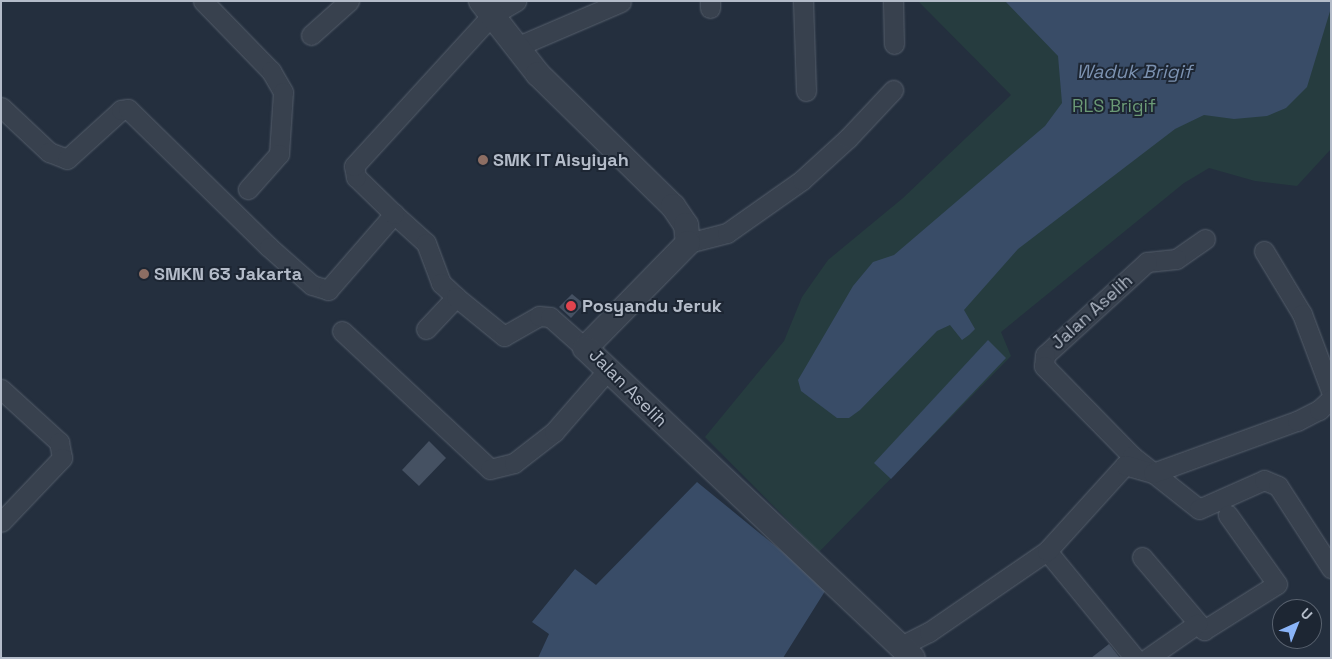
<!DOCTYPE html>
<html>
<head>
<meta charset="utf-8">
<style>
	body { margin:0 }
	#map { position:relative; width:1332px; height:659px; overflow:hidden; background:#242f3e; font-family:"Space Grotesk",sans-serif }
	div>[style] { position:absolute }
	.green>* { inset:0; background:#263c3f }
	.water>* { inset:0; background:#394c67 }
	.building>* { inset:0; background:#455162 }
	.roads { filter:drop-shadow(0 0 1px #565f6c) drop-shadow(0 0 1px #565f6c) }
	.minor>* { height:19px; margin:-9.5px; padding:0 9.5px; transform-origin:9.5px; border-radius:9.5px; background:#38414e }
	.tertiary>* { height:24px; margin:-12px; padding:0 12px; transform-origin:12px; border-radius:12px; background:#38414e }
	.dots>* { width:14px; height:14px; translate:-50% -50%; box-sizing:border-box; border:2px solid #1d2633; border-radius:50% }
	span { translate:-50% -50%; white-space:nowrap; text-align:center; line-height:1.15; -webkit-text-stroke:4px #1d2633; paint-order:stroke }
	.park-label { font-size:18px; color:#6b9a76 }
	.poi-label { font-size:18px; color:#b4bcc9; font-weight:700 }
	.left { translate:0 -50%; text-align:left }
	.street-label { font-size:18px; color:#b4bcc9 }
	.water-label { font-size:19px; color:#7c92b1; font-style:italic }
	.frame { position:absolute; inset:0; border:2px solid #b4bcc9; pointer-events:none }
	.north { position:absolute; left:1272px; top:599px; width:50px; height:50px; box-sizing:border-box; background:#1d2633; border:1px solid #59626f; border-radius:50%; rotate:44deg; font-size:14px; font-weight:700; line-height:20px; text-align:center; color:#b4bcc9 }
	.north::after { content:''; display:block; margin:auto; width:18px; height:22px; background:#8ab4f8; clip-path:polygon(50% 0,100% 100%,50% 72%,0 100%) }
</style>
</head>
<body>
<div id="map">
	<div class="green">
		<i style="clip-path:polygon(918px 1px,1331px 1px,1331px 149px,1297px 186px,1255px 181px,1209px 168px,1184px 183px,1001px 332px,1011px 356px,819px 552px,705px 437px,784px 341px,802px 297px,828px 260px,903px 198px,1011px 95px)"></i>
	</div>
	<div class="water">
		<i style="clip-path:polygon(1005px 1px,1331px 1px,1331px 8px,1307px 87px,1286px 108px,1267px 116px,1234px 119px,1204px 115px,1175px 129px,1018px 249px,964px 310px,975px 329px,969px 335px,962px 340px,950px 325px,937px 331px,860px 410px,849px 418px,837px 418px,801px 391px,798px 380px,853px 286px,873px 262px,894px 255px,1045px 126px,1062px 103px,1058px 56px)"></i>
		<i style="clip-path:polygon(988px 340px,1006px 358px,891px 479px,874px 463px)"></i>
		<i style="clip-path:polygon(697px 482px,827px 588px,783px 658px,538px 658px,549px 634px,532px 622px,575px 569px,596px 585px)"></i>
	</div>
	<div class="building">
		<i style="clip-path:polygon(572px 294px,584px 304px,571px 318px,559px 307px)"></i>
		<i style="clip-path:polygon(429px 441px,446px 458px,419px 486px,402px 470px)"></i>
		<i style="clip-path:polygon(1109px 644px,1120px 658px,1091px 658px)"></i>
	</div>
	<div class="roads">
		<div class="minor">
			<i style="left:203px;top:1px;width:98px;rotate:45.8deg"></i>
			<i style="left:271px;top:71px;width:24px;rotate:60deg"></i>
			<i style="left:283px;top:92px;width:62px;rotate:93.7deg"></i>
			<i style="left:279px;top:154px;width:47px;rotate:131.5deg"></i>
			<i style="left:710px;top:1px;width:7px;rotate:90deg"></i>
			<i style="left:803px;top:1px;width:90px;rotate:88.1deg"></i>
			<i style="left:893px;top:1px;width:43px;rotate:88.7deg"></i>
			<i style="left:311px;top:35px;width:51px;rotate:-41.8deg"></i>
			<i style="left:516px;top:47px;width:114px;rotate:-23.2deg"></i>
			<i style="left:1px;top:107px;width:66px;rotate:43.2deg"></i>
			<i style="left:49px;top:152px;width:19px;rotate:21deg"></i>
			<i style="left:67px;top:159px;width:73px;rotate:-42.2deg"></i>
			<i style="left:121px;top:110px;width:7px;rotate:-8deg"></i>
			<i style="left:128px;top:109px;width:197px;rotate:44.4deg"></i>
			<i style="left:269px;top:247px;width:57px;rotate:41.5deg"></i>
			<i style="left:312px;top:285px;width:17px;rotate:17deg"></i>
			<i style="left:328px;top:290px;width:101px;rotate:-49deg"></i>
			<i style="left:394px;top:214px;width:43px;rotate:42.2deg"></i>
			<i style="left:426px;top:243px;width:43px;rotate:69.4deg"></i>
			<i style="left:441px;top:283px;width:21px;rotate:43deg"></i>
			<i style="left:394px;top:214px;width:53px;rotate:-135.8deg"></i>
			<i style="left:356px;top:177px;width:11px;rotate:-100deg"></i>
			<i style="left:354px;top:166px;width:205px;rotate:-47.6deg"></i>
			<i style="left:492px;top:15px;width:28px;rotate:-30deg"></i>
			<i style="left:1205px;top:239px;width:35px;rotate:145deg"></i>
			<i style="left:1176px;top:259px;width:29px;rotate:174deg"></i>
			<i style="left:1147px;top:262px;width:138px;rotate:137.6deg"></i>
			<i style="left:1045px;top:355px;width:11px;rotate:95deg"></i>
			<i style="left:1044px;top:366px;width:126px;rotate:45.6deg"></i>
			<i style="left:1132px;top:456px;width:85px;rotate:38.3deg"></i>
			<i style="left:1199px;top:509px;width:71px;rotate:-24deg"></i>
			<i style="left:1264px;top:480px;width:15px;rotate:23deg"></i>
			<i style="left:1278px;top:486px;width:98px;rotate:57.1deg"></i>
			<i style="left:688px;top:243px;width:40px;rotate:-14.4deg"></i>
			<i style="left:727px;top:233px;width:92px;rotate:-35.2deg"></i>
			<i style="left:802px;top:180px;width:62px;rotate:-42.4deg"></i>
			<i style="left:848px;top:138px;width:66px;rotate:-46.8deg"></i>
			<i style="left:1264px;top:251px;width:74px;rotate:58.9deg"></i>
			<i style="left:1302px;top:314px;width:82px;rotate:69.4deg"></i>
			<i style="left:426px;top:329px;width:44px;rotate:-46.8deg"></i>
			<i style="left:456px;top:297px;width:62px;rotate:39.1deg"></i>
			<i style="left:504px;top:336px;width:40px;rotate:-29.7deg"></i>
			<i style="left:539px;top:316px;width:11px;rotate:5deg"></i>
			<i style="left:550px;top:317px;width:47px;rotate:41.5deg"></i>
			<i style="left:342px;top:331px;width:202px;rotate:43deg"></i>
			<i style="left:490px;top:469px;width:25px;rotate:-14deg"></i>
			<i style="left:514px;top:463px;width:51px;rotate:-37.8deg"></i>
			<i style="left:554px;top:432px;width:81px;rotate:-49deg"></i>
			<i style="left:1px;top:389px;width:79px;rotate:42.4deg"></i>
			<i style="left:59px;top:442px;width:16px;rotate:79deg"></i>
			<i style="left:62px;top:458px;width:88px;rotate:133.6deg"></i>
			<i style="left:1047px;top:551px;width:139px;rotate:50.6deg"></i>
			<i style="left:1142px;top:557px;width:96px;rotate:49.7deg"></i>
			<i style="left:1204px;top:630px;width:86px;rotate:-32.2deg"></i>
			<i style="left:1277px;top:584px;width:85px;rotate:-125.4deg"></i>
			<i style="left:901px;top:646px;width:31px;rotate:-27deg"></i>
			<i style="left:929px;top:632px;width:143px;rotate:-34.5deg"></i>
			<i style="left:1047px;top:551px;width:116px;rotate:-47.8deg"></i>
			<i style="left:1125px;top:465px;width:29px;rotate:16deg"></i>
			<i style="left:1153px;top:473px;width:153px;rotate:-19.9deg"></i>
			<i style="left:1297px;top:421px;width:25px;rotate:-27deg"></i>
			<i style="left:1319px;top:410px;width:16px;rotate:-43deg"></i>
			<i style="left:1148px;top:658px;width:60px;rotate:-34.8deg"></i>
		</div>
		<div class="tertiary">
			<i style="left:481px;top:1px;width:93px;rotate:52deg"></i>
			<i style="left:538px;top:74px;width:189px;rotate:44.4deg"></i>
			<i style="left:673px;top:206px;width:23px;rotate:56deg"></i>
			<i style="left:686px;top:225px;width:18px;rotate:84deg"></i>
			<i style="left:688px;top:243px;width:147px;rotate:134.4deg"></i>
			<i style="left:585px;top:348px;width:451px;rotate:43.4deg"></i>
		</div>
	</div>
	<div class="dots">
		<i style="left:483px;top:160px;background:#8d6e63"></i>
		<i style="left:144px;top:274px;background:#8d6e63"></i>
		<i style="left:571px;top:306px;background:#e0444e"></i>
	</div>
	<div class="park-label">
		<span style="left:1114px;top:106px">RLS Brigif</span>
	</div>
	<div class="poi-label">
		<span class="left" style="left:493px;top:160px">SMK IT Aisyiyah</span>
		<span class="left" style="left:154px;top:274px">SMKN 63 Jakarta</span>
		<span class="left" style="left:582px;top:306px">Posyandu Jeruk</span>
	</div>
	<div class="street-label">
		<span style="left:1092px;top:312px;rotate:-42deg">Jalan Aselih</span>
		<span style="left:628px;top:388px;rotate:45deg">Jalan Aselih</span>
	</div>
	<div class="water-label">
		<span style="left:1134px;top:72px">Waduk Brigif</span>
	</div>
	<div class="frame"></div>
	<div class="north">U</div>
</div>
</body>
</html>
